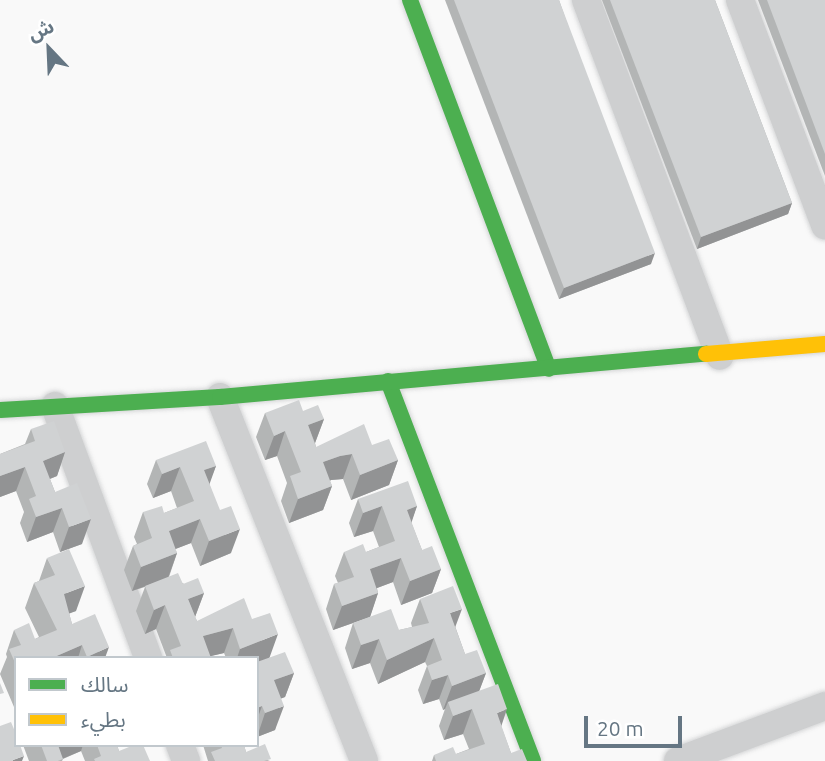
<!DOCTYPE html>
<html>
<head>
<meta charset="utf-8">
<style>
	body { margin:0 }
	#map { position:relative; width:825px; height:761px; overflow:hidden; background:#f9f9f9; font-family:Ubuntu,"Noto Sans Arabic",sans-serif }
	div>[style] { position:absolute }
	.roads { filter:drop-shadow(0 0 2px #d5d6d7) drop-shadow(0 0 2px #d5d6d7) }
	.street>* { height:28px; margin:-14px; padding:0 14px; transform-origin:14px; border-radius:14px; background:#cecfd0 }
	.fast>* { height:16px; margin:-8px; padding:0 8px; transform-origin:8px; border-radius:8px; background:#4caf50 }
	.slow>* { height:16px; margin:-8px; padding:0 8px; transform-origin:8px; border-radius:8px; background:#ffc107 }
	.wall>* { inset:0; background:#b3b5b5 }
	.shaded-wall>* { inset:0; background:#929394 }
	.building>* { inset:0; background:#d0d2d3 }
	span { translate:-50% -50%; white-space:nowrap; text-align:center; line-height:1.15; -webkit-text-stroke:7px #fff; paint-order:stroke }
	.legend { position:absolute; left:14px; top:656px; width:245px; height:91px; box-sizing:border-box; background:#fff; border:2px solid #c1c8cd; margin:0; padding:9px 12px; list-style:none; font-size:21px; color:#657683 }
	.legend li { display:flex; align-items:center; gap:14px; height:35px }
	.legend b { width:35px; border:2px solid #c1c8cd }
	.north { position:absolute; left:14px; top:14px; width:70px; height:70px; -webkit-text-stroke:5px #fff; paint-order:stroke; rotate:337deg; font-size:19px; font-weight:700; line-height:28px; text-align:center; color:#657683 }
	.north::after { content:''; display:block; margin:auto; width:24px; height:32px; background:#657683; clip-path:polygon(50% 0,100% 100%,50% 72%,0 100%) }
	.scale { position:absolute; left:584px; top:716px; width:98px; height:32px; box-sizing:border-box; border:4px solid #657683; border-top:0; padding-left:9px; font-size:21px; line-height:24px; white-space:nowrap; color:#657683; -webkit-text-stroke:5px #fff; paint-order:stroke }
</style>
</head>
<body>
<div id="map">
	<div class="roads">
		<div class="street">
			<i style="left:586px;top:0;width:380px;rotate:69.4deg"></i>
			<i style="left:740px;top:0;width:241px;rotate:69.3deg"></i>
			<i style="left:220px;top:397px;width:391px;rotate:68.4deg"></i>
			<i style="left:55px;top:406px;width:269px;rotate:69.7deg"></i>
			<i style="left:180px;top:745px;width:17px;rotate:69deg"></i>
			<i style="left:678px;top:761px;width:157px;rotate:-20.5deg"></i>
		</div>
		<div class="fast">
			<i style="left:410px;top:0;width:394px;rotate:69.4deg"></i>
			<i style="left:388px;top:381px;width:407px;rotate:69.1deg"></i>
			<i style="left:0;top:410px;width:220px;rotate:-3.4deg"></i>
			<i style="left:220px;top:397px;width:488px;rotate:-5.1deg"></i>
		</div>
		<div class="slow">
			<i style="left:706px;top:354px;width:119px;rotate:-4.8deg"></i>
		</div>
	</div>
	<div class="wall">
		<i style="clip-path:polygon(445px 0,559px 0,651px 264px,559px 299px)"></i>
		<i style="clip-path:polygon(602px 0,715px 0,792px 203px,788px 214px,697px 249px)"></i>
		<i style="clip-path:polygon(758px 0,825px 0,825px 176px)"></i>
		<i style="clip-path:polygon(303px 411px,324px 419px,315px 443px,316px 447px,372px 445px,398px 460px,389px 485px,351px 500px,343px 479px,331px 480px,330px 481px,332px 486px,323px 510px,289px 523px,281px 501px,287px 483px,277px 456px,265px 460px,256px 437px,265px 413px)"></i>
		<i style="clip-path:polygon(31px 429px,65px 452px,57px 476px,50px 479px,55px 492px,82px 544px,60px 552px,53px 532px,27px 542px,20px 523px,24px 512px,16px 491px,0 497px,0 454px,25px 444px)"></i>
		<i style="clip-path:polygon(156px 460px,216px 466px,209px 483px,231px 553px,200px 566px,191px 543px,175px 549px,177px 553px,169px 577px,204px 593px,195px 617px,197px 621px,252px 619px,269px 658px,294px 673px,285px 697px,281px 698px,275px 730px,257px 737px,257px 658px,226px 658px,224px 653px,210px 656px,211px 658px,167px 658px,156px 629px,145px 634px,136px 611px,145px 587px,132px 591px,124px 570px,133px 546px,137px 544px,134px 537px,143px 512px,164px 513px,177px 508px,171px 491px,153px 498px,147px 484px)"></i>
		<i style="clip-path:polygon(358px 499px,417px 506px,411px 522px,422px 550px,441px 569px,432px 593px,401px 605px,393px 582px,377px 588px,378px 593px,370px 617px,333px 630px,326px 609px,334px 584px,338px 583px,335px 576px,344px 552px,366px 552px,379px 547px,373px 531px,354px 537px,349px 523px)"></i>
		<i style="clip-path:polygon(47px 558px,76px 611px,69px 613px,72px 624px,105px 658px,16px 658px,16px 706px,14px 707px,0 674px,7px 657px,6px 654px,14px 630px,35px 639px,39px 637px,25px 608px,34px 583px,39px 581px)"></i>
		<i style="clip-path:polygon(420px 599px,455px 626px,465px 654px,486px 673px,479px 691px,501px 726px,511px 753px,527px 761px,432px 761px,434px 755px,456px 754px,469px 749px,463px 734px,444px 740px,439px 726px,445px 709px,443px 710px,439px 699px,423px 704px,418px 690px,427px 666px,425px 662px,378px 684px,370px 663px,352px 669px,345px 648px,353px 623px,399px 630px,412px 627px,411px 623px)"></i>
		<i style="clip-path:polygon(23px 745px,117px 745px,119px 751px,150px 761px,85px 761px,81px 751px,63px 759px,62px 761px,29px 761px)"></i>
		<i style="clip-path:polygon(203px 745px,244px 745px,246px 752px,270px 761px,208px 761px)"></i>
	</div>
	<div class="shaded-wall">
		<i style="clip-path:polygon(792px 203px,788px 214px,697px 249px,701px 237px)"></i>
		<i style="clip-path:polygon(655px 253px,651px 264px,559px 299px,564px 288px)"></i>
		<i style="clip-path:polygon(324px 419px,315px 443px,308px 425px)"></i>
		<i style="clip-path:polygon(285px 431px,277px 456px,265px 460px,274px 436px)"></i>
		<i style="clip-path:polygon(65px 452px,57px 476px,34px 485px,43px 461px)"></i>
		<i style="clip-path:polygon(352px 454px,343px 479px,331px 480px,314px 487px,323px 462px,340px 456px)"></i>
		<i style="clip-path:polygon(398px 460px,389px 485px,351px 500px,360px 475px)"></i>
		<i style="clip-path:polygon(216px 466px,207px 491px,204px 470px)"></i>
		<i style="clip-path:polygon(25px 467px,16px 491px,0 497px,0 476px)"></i>
		<i style="clip-path:polygon(180px 467px,171px 491px,153px 498px,162px 474px)"></i>
		<i style="clip-path:polygon(332px 486px,323px 510px,289px 523px,298px 499px)"></i>
		<i style="clip-path:polygon(382px 506px,373px 531px,354px 537px,363px 513px)"></i>
		<i style="clip-path:polygon(417px 506px,409px 530px,407px 510px)"></i>
		<i style="clip-path:polygon(62px 508px,53px 532px,27px 542px,36px 517px)"></i>
		<i style="clip-path:polygon(91px 519px,82px 544px,60px 552px,69px 527px)"></i>
		<i style="clip-path:polygon(200px 519px,191px 543px,160px 555px,169px 531px)"></i>
		<i style="clip-path:polygon(240px 529px,231px 553px,200px 566px,209px 541px)"></i>
		<i style="clip-path:polygon(177px 553px,168px 578px,132px 591px,141px 567px)"></i>
		<i style="clip-path:polygon(401px 558px,393px 582px,361px 594px,370px 569px)"></i>
		<i style="clip-path:polygon(441px 569px,432px 593px,401px 605px,410px 581px)"></i>
		<i style="clip-path:polygon(85px 586px,76px 611px,55px 619px,64px 594px)"></i>
		<i style="clip-path:polygon(204px 593px,195px 617px,188px 599px)"></i>
		<i style="clip-path:polygon(378px 593px,370px 617px,333px 630px,342px 606px)"></i>
		<i style="clip-path:polygon(165px 605px,156px 629px,145px 634px,154px 610px)"></i>
		<i style="clip-path:polygon(462px 609px,453px 633px,450px 613px)"></i>
		<i style="clip-path:polygon(233px 628px,224px 653px,203px 658px,203px 636px)"></i>
		<i style="clip-path:polygon(278px 634px,269px 659px,257px 663px,257px 658px,237px 658px,240px 649px)"></i>
		<i style="clip-path:polygon(434px 638px,425px 662px,378px 684px,387px 660px)"></i>
		<i style="clip-path:polygon(379px 639px,370px 663px,352px 669px,361px 645px)"></i>
		<i style="clip-path:polygon(82px 645px,78px 658px,52px 658px)"></i>
		<i style="clip-path:polygon(109px 647px,105px 658px,86px 658px,87px 657px)"></i>
		<i style="clip-path:polygon(294px 673px,285px 697px,265px 705px,274px 680px)"></i>
		<i style="clip-path:polygon(486px 673px,477px 697px,448px 702px,445px 709px,443px 710px,452px 686px)"></i>
		<i style="clip-path:polygon(448px 675px,439px 699px,423px 704px,432px 680px)"></i>
		<i style="clip-path:polygon(262px 706px,257px 720px,257px 708px)"></i>
		<i style="clip-path:polygon(284px 706px,275px 730px,257px 737px,265px 713px)"></i>
		<i style="clip-path:polygon(472px 709px,463px 734px,444px 740px,453px 716px)"></i>
		<i style="clip-path:polygon(507px 709px,499px 733px,497px 713px)"></i>
		<i style="clip-path:polygon(54px 745px,83px 745px,81px 751px,57px 761px)"></i>
		<i style="clip-path:polygon(24px 756px,22px 761px,12px 761px,13px 760px)"></i>
	</div>
	<div class="building">
		<i style="clip-path:polygon(454px 0,559px 0,655px 253px,564px 288px)"></i>
		<i style="clip-path:polygon(610px 0,715px 0,792px 203px,701px 237px)"></i>
		<i style="clip-path:polygon(767px 0,825px 0,825px 154px)"></i>
		<i style="clip-path:polygon(299px 400px,303px 411px,318px 405px,324px 419px,308px 425px,316px 447px,364px 424px,372px 445px,389px 439px,398px 460px,360px 475px,352px 454px,340px 456px,323px 462px,332px 486px,298px 499px,290px 476px,301px 472px,285px 431px,274px 436px,265px 413px)"></i>
		<i style="clip-path:polygon(54px 421px,65px 452px,43px 461px,55px 492px,77px 483px,91px 519px,69px 527px,62px 508px,36px 517px,29px 499px,36px 496px,25px 467px,0 476px,0 454px,35px 441px,31px 429px)"></i>
		<i style="clip-path:polygon(206px 441px,216px 466px,204px 470px,220px 510px,231px 506px,240px 529px,209px 541px,200px 519px,169px 531px,177px 553px,141px 567px,133px 546px,152px 538px,143px 512px,162px 506px,164px 513px,194px 501px,180px 467px,162px 474px,156px 460px)"></i>
		<i style="clip-path:polygon(408px 481px,417px 506px,407px 510px,422px 550px,432px 546px,441px 569px,410px 581px,401px 558px,370px 569px,378px 593px,342px 606px,334px 584px,354px 577px,344px 552px,363px 544px,366px 552px,395px 541px,382px 506px,363px 513px,358px 499px)"></i>
		<i style="clip-path:polygon(69px 549px,85px 586px,64px 594px,72px 624px,95px 614px,109px 647px,87px 657px,82px 645px,52px 658px,16px 658px,16px 665px,9px 649px,21px 645px,14px 630px,29px 623px,35px 639px,57px 630px,34px 583px,55px 575px,47px 558px)"></i>
		<i style="clip-path:polygon(178px 573px,183px 584px,198px 578px,204px 593px,188px 599px,197px 621px,244px 598px,252px 619px,270px 613px,278px 634px,240px 649px,233px 628px,203px 636px,211px 658px,173px 658px,170px 650px,181px 646px,165px 605px,154px 610px,145px 586px)"></i>
		<i style="clip-path:polygon(453px 586px,462px 609px,450px 613px,465px 654px,477px 650px,486px 673px,452px 686px,448px 675px,432px 680px,427px 666px,442px 660px,434px 638px,387px 660px,379px 639px,361px 645px,353px 623px,391px 609px,399px 630px,429px 623px,420px 599px)"></i>
		<i style="clip-path:polygon(285px 652px,294px 673px,274px 680px,284px 706px,265px 713px,262px 706px,257px 708px,257px 662px)"></i>
		<i style="clip-path:polygon(0 683px,4px 693px,0 694px)"></i>
		<i style="clip-path:polygon(498px 684px,507px 709px,497px 713px,511px 753px,522px 749px,527px 761px,436px 761px,434px 755px,453px 747px,456px 754px,485px 744px,472px 709px,453px 716px,448px 702px)"></i>
		<i style="clip-path:polygon(11px 722px,16px 734px,16px 745px,20px 745px,24px 756px,13px 760px,13px 761px,0 761px,0 726px)"></i>
		<i style="clip-path:polygon(265px 744px,271px 759px,264px 761px,215px 761px,211px 752px,222px 748px,221px 745px,244px 745px,246px 752px)"></i>
		<i style="clip-path:polygon(41px 745px,58px 745px,63px 759px,58px 761px,47px 761px)"></i>
		<i style="clip-path:polygon(97px 745px,117px 745px,119px 751px,134px 745px,143px 745px,150px 761px,95px 761px,94px 759px,101px 756px)"></i>
	</div>
	<ul class="legend">
	<li><b style="height:9px;background:#4caf50"></b>سالك</li>
	<li><b style="height:9px;background:#ffc107"></b>بطيء</li>
	</ul>
	<div class="north">ش</div>
	<div class="scale">20 m</div>
</div>
</body>
</html>
